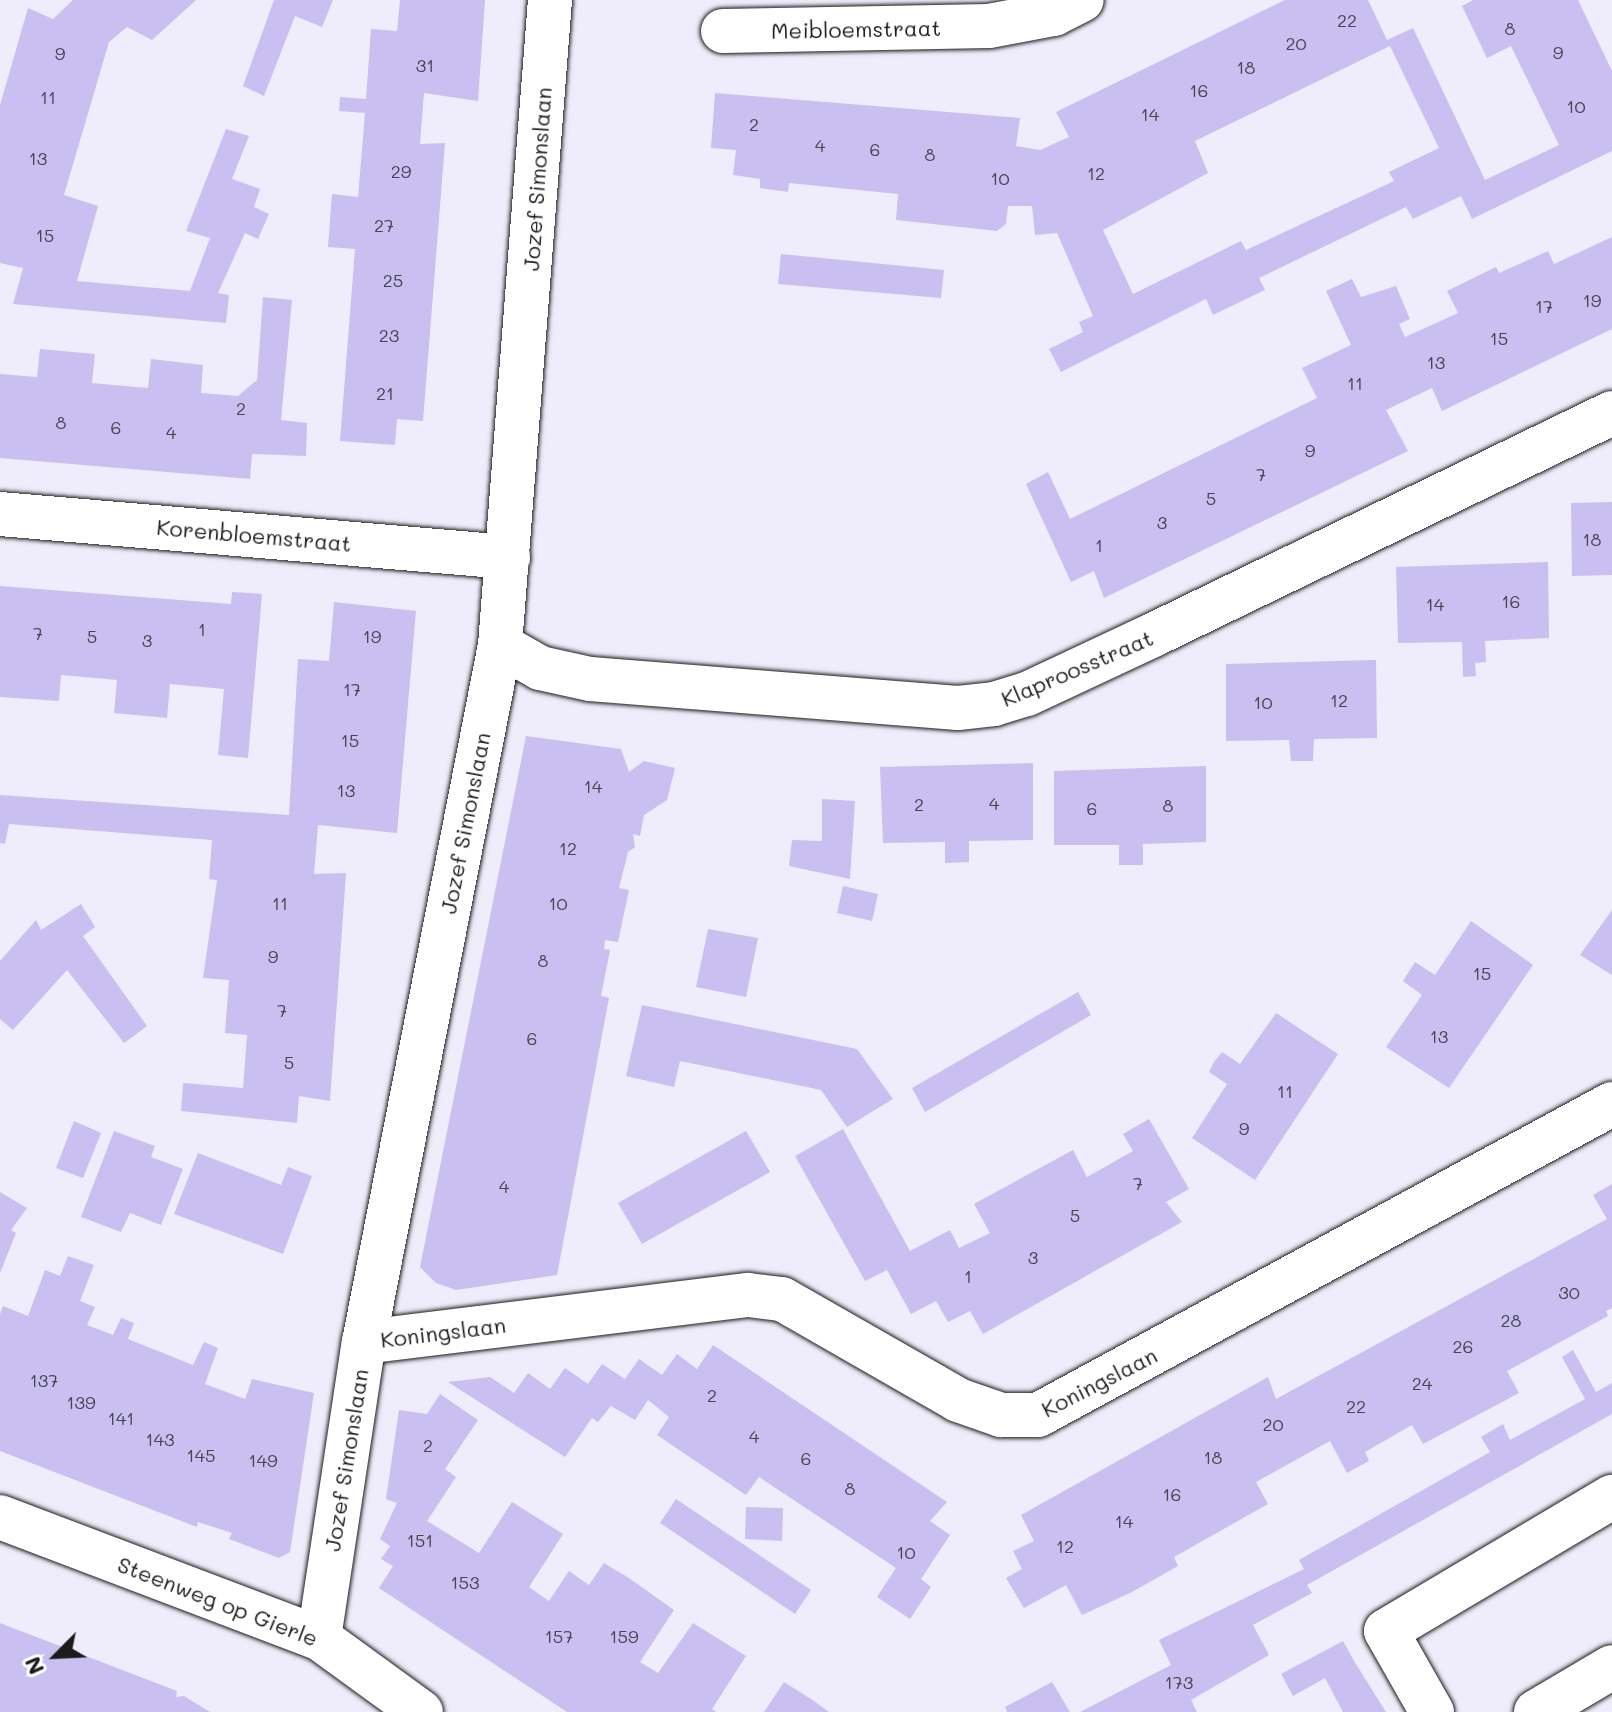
<!DOCTYPE html>
<html>
<head>
<meta charset="utf-8">
<style>
	body { margin:0 }
	#map { position:relative; width:1612px; height:1712px; overflow:hidden; background:#efecfb; font-family:Mali,sans-serif }
	div>[style] { position:absolute }
	.building>* { inset:0; background:#c9bff1 }
	.roads { filter:drop-shadow(0 0 2px #1c1c1c) drop-shadow(0 0 2px #1c1c1c) }
	.minor>* { height:44px; margin:-22px; padding:0 22px; transform-origin:22px; border-radius:22px; background:#fff }
	span { translate:-50% -50%; white-space:nowrap; text-align:center; line-height:1.15; -webkit-text-stroke:8px #fff; paint-order:stroke }
	.number-label { font-size:18px; color:#474551 }
	.number-label span { -webkit-text-stroke-width:0 }
	.street-label { font-size:22px; color:#1c1c1c }
	.north { position:absolute; left:16px; top:1616px; width:80px; height:80px; -webkit-text-stroke:6px #fff; paint-order:stroke; rotate:246deg; font-size:22px; font-weight:700; line-height:32px; text-align:center; color:#1c1c1c }
	.north::after { content:''; display:block; margin:auto; width:28px; height:36px; background:#1c1c1c; clip-path:polygon(50% 0,100% 100%,50% 72%,0 100%) }
</style>
</head>
<body>
<div id="map">
	<div class="building">
		<i style="clip-path:polygon(73px 0,196px 0,152px 40px,127px 27px,109px 42px,64px 195px,98px 206px,77px 281px,190px 291px,210px 238px,186px 231px,226px 129px,249px 136px,232px 179px,260px 189px,254px 207px,269px 214px,258px 239px,245px 233px,218px 293px,229px 295px,226px 323px,13px 304px,23px 268px,0 263px,0 105px,28px 8px,53px 19px)"></i>
		<i style="clip-path:polygon(274px 0,333px 0,322px 27px,295px 16px,264px 96px,243px 86px)"></i>
		<i style="clip-path:polygon(400px 0,485px 0,478px 101px,424px 93px,420px 144px,445px 143px,423px 421px,397px 419px,395px 445px,340px 441px,355px 249px,328px 247px,332px 194px,358px 197px,365px 113px,339px 111px,340px 97px,366px 99px,371px 29px,397px 31px)"></i>
		<i style="clip-path:polygon(evenodd,1285px 0,1368px 0,1387px 40px,1413px 28px,1485px 180px,1559px 145px,1511px 46px,1487px 58px,1462px 6px,1473px 0,1578px 0,1612px 71px,1612px 151px,1472px 219px,1461px 196px,1413px 219px,1406px 207px,1259px 278px,1265px 290px,1213px 315px,1206px 299px,1061px 372px,1049px 349px,1083px 332px,1079px 322px,1093px 316px,1057px 233px,1035px 235px,1032px 206px,1008px 206px,1006px 224px,997px 231px,896px 220px,898px 194px,789px 183px,788px 192px,760px 188px,760px 179px,733px 175px,736px 150px,711px 148px,715px 93px,1020px 118px,1016px 146px,1040px 150px,1069px 137px,1056px 112px,1285px 0,1390px 46px,1439px 148px,1389px 172px,1394px 181px,1246px 250px,1241px 241px,1133px 294px,1103px 230px,1208px 173px,1195px 141px,1390px 46px)"></i>
		<i style="clip-path:polygon(1612px 237px,1612px 329px,1442px 411px,1432px 388px,1386px 410px,1408px 451px,1104px 598px,1094px 571px,1071px 582px,1026px 484px,1048px 472px,1070px 519px,1317px 398px,1302px 368px,1351px 345px,1326px 291px,1352px 279px,1361px 297px,1396px 286px,1410px 319px,1399px 324px,1405px 337px,1458px 313px,1447px 291px,1496px 267px,1499px 273px,1548px 251px,1554px 264px)"></i>
		<i style="clip-path:polygon(781px 254px,944px 270px,941px 298px,778px 284px)"></i>
		<i style="clip-path:polygon(263px 297px,292px 300px,281px 420px,307px 423px,306px 456px,252px 454px,250px 479px,0 458px,0 374px,37px 377px,40px 349px,95px 354px,92px 383px,148px 388px,151px 359px,203px 365px,201px 393px,238px 396px,257px 380px)"></i>
		<i style="clip-path:polygon(1612px 502px,1612px 575px,1572px 576px,1571px 503px)"></i>
		<i style="clip-path:polygon(1548px 562px,1549px 638px,1485px 641px,1486px 662px,1475px 663px,1476px 676px,1463px 677px,1462px 642px,1398px 643px,1396px 567px)"></i>
		<i style="clip-path:polygon(0 586px,231px 604px,232px 592px,262px 594px,248px 758px,218px 755px,224px 689px,170px 684px,167px 718px,114px 713px,117px 680px,61px 675px,59px 701px,0 697px)"></i>
		<i style="clip-path:polygon(334px 602px,416px 611px,397px 833px,318px 825px,314px 874px,346px 873px,330px 1101px,299px 1096px,297px 1123px,181px 1111px,183px 1083px,243px 1088px,247px 1035px,225px 1033px,229px 980px,203px 978px,217px 880px,209px 879px,212px 840px,9px 824px,5px 844px,0 843px,0 795px,289px 815px,298px 659px,329px 661px)"></i>
		<i style="clip-path:polygon(1376px 660px,1377px 738px,1314px 739px,1313px 761px,1291px 761px,1289px 740px,1226px 741px,1226px 664px)"></i>
		<i style="clip-path:polygon(526px 736px,621px 749px,629px 772px,644px 761px,675px 768px,667px 800px,644px 815px,640px 836px,633px 834px,635px 847px,628px 852px,619px 888px,629px 890px,618px 942px,605px 940px,604px 949px,610px 950px,601px 996px,609px 998px,557px 1275px,456px 1290px,436px 1283px,420px 1267px)"></i>
		<i style="clip-path:polygon(1033px 763px,1033px 840px,969px 841px,969px 862px,945px 863px,945px 842px,883px 843px,880px 767px)"></i>
		<i style="clip-path:polygon(1206px 766px,1206px 842px,1143px 844px,1143px 865px,1119px 865px,1119px 845px,1054px 845px,1054px 771px)"></i>
		<i style="clip-path:polygon(822px 799px,855px 801px,850px 879px,789px 866px,792px 840px,822px 841px)"></i>
		<i style="clip-path:polygon(843px 886px,878px 894px,872px 921px,837px 913px)"></i>
		<i style="clip-path:polygon(81px 904px,95px 927px,83px 936px,147px 1026px,124px 1043px,67px 970px,13px 1030px,0 1019px,0 961px,36px 920px,41px 930px)"></i>
		<i style="clip-path:polygon(1612px 910px,1612px 975px,1580px 955px)"></i>
		<i style="clip-path:polygon(1471px 921px,1533px 965px,1449px 1088px,1386px 1047px,1422px 995px,1403px 981px,1415px 962px,1435px 975px)"></i>
		<i style="clip-path:polygon(708px 929px,758px 938px,746px 997px,696px 987px)"></i>
		<i style="clip-path:polygon(1078px 992px,1091px 1015px,925px 1112px,912px 1088px)"></i>
		<i style="clip-path:polygon(642px 1005px,857px 1049px,893px 1099px,847px 1127px,821px 1090px,680px 1061px,674px 1087px,626px 1076px)"></i>
		<i style="clip-path:polygon(1276px 1013px,1338px 1054px,1255px 1180px,1192px 1138px,1227px 1084px,1209px 1072px,1214px 1062px,1222px 1052px,1240px 1064px)"></i>
		<i style="clip-path:polygon(1149px 1119px,1189px 1189px,1166px 1202px,1182px 1222px,983px 1334px,970px 1311px,948px 1322px,936px 1301px,911px 1314px,887px 1270px,865px 1281px,795px 1156px,843px 1129px,910px 1251px,950px 1230px,959px 1248px,990px 1233px,974px 1204px,1073px 1150px,1087px 1177px,1133px 1151px,1123px 1134px)"></i>
		<i style="clip-path:polygon(74px 1121px,101px 1133px,83px 1178px,56px 1168px)"></i>
		<i style="clip-path:polygon(114px 1131px,155px 1146px,151px 1157px,183px 1169px,161px 1225px,130px 1213px,121px 1232px,81px 1217px)"></i>
		<i style="clip-path:polygon(746px 1131px,770px 1172px,642px 1244px,618px 1203px)"></i>
		<i style="clip-path:polygon(198px 1153px,281px 1185px,288px 1167px,312px 1176px,283px 1254px,174px 1214px)"></i>
		<i style="clip-path:polygon(1612px 1184px,1612px 1308px,1606px 1311px,1608px 1316px,1507px 1371px,1519px 1393px,1423px 1444px,1412px 1425px,1365px 1452px,1369px 1461px,1347px 1473px,1330px 1441px,1256px 1482px,1268px 1504px,1174px 1557px,1178px 1566px,1132px 1592px,1082px 1615px,1066px 1585px,1024px 1608px,1006px 1578px,1022px 1569px,1013px 1551px,1034px 1541px,1021px 1515px,1268px 1377px,1276px 1399px,1607px 1219px,1593px 1195px)"></i>
		<i style="clip-path:polygon(0 1192px,27px 1208px,11px 1230px,16px 1233px,0 1273px)"></i>
		<i style="clip-path:polygon(68px 1256px,94px 1265px,80px 1301px,95px 1307px,87px 1325px,113px 1335px,121px 1318px,134px 1323px,128px 1339px,193px 1365px,204px 1342px,218px 1348px,205px 1384px,245px 1399px,252px 1379px,314px 1393px,290px 1552px,279px 1558px,229px 1539px,232px 1533px,198px 1522px,197px 1527px,0 1451px,0 1314px,3px 1306px,28px 1316px,45px 1270px,60px 1276px)"></i>
		<i style="clip-path:polygon(713px 1345px,947px 1502px,930px 1521px,950px 1535px,921px 1579px,931px 1587px,910px 1619px,877px 1597px,896px 1568px,759px 1477px,746px 1495px,657px 1435px,669px 1417px,648px 1400px,635px 1420px,611px 1406px,598px 1422px,592px 1418px,565px 1457px,448px 1382px,490px 1377px,514px 1393px,528px 1373px,550px 1389px,565px 1368px,588px 1384px,602px 1364px,625px 1379px,639px 1359px,662px 1375px,677px 1354px,697px 1369px)"></i>
		<i style="clip-path:polygon(1573px 1350px,1596px 1392px,1612px 1383px,1612px 1414px,1307px 1585px,1312px 1593px,1253px 1625px,1269px 1655px,1191px 1700px,1197px 1712px,1080px 1712px,1171px 1665px,1159px 1640px,1304px 1569px,1299px 1560px,1490px 1452px,1481px 1437px,1503px 1424px,1510px 1440px,1585px 1399px,1562px 1357px)"></i>
		<i style="clip-path:polygon(440px 1394px,478px 1420px,445px 1469px,456px 1477px,427px 1521px,479px 1553px,512px 1502px,563px 1534px,529px 1587px,549px 1601px,569px 1571px,589px 1585px,604px 1563px,629px 1578px,674px 1610px,640px 1662px,658px 1673px,693px 1623px,746px 1656px,712px 1709px,716px 1712px,567px 1712px,379px 1588px,393px 1566px,381px 1559px,390px 1546px,380px 1539px,397px 1503px,386px 1499px,399px 1410px,427px 1414px)"></i>
		<i style="clip-path:polygon(676px 1499px,811px 1590px,795px 1614px,660px 1523px)"></i>
		<i style="clip-path:polygon(746px 1507px,783px 1508px,782px 1541px,745px 1539px)"></i>
		<i style="clip-path:polygon(0 1623px,177px 1691px,176px 1697px,184px 1696px,210px 1712px,0 1712px)"></i>
		<i style="clip-path:polygon(1343px 1641px,1354px 1661px,1386px 1712px,1343px 1712px,1325px 1678px,1293px 1696px,1281px 1674px)"></i>
		<i style="clip-path:polygon(784px 1682px,811px 1699px,829px 1712px,764px 1712px)"></i>
		<i style="clip-path:polygon(1052px 1682px,1070px 1712px,1007px 1712px,1005px 1707px)"></i>
	</div>
	<div class="roads">
		<div class="minor">
			<i style="left:723px;top:31px;width:266px;rotate:-1.1deg"></i>
			<i style="left:989px;top:26px;width:66px;rotate:-10.5deg"></i>
			<i style="left:1054px;top:14px;width:31px;rotate:-27deg"></i>
			<i style="left:0;top:514px;width:510px;rotate:4.84deg"></i>
			<i style="left:500px;top:645px;width:46px;rotate:29.9deg"></i>
			<i style="left:540px;top:668px;width:51px;rotate:12.4deg"></i>
			<i style="left:590px;top:679px;width:369px;rotate:4.5deg"></i>
			<i style="left:958px;top:708px;width:36px;rotate:-6deg"></i>
			<i style="left:994px;top:704px;width:34px;rotate:-17deg"></i>
			<i style="left:1027px;top:694px;width:139px;rotate:-25.1deg"></i>
			<i style="left:1153px;top:635px;width:510px;rotate:-25.81deg"></i>
			<i style="left:364px;top:1342px;width:387px;rotate:-7deg"></i>
			<i style="left:748px;top:1295px;width:34px;rotate:7deg"></i>
			<i style="left:782px;top:1299px;width:203px;rotate:29.8deg"></i>
			<i style="left:958px;top:1400px;width:46px;rotate:19.2deg"></i>
			<i style="left:1001px;top:1415px;width:37px"></i>
			<i style="left:1038px;top:1415px;width:653px;rotate:-28.45deg"></i>
			<i style="left:0;top:1517px;width:341px;rotate:20.8deg"></i>
			<i style="left:319px;top:1638px;width:126px;rotate:36deg"></i>
			<i style="left:319px;top:1638px;width:299px;rotate:-81.4deg"></i>
			<i style="left:364px;top:1342px;width:710px;rotate:-78.96deg"></i>
			<i style="left:500px;top:645px;width:647px;rotate:-85.57deg"></i>
			<i style="left:1432px;top:1712px;width:93px;rotate:-119.6deg"></i>
			<i style="left:1386px;top:1631px;width:263px;rotate:-30.7deg"></i>
			<i style="left:1536px;top:1712px;width:88px;rotate:-30.6deg"></i>
		</div>
	</div>
	<div class="number-label">
		<span style="left:1347px;top:20px">22</span>
		<span style="left:1510px;top:28px">8</span>
		<span style="left:1296px;top:43px">20</span>
		<span style="left:1558px;top:52px">9</span>
		<span style="left:60px;top:53px">9</span>
		<span style="left:425px;top:65px">31</span>
		<span style="left:1246px;top:67px">18</span>
		<span style="left:1199px;top:90px">16</span>
		<span style="left:48px;top:97px">11</span>
		<span style="left:1576px;top:106px">10</span>
		<span style="left:1150px;top:114px">14</span>
		<span style="left:754px;top:124px">2</span>
		<span style="left:820px;top:145px">4</span>
		<span style="left:875px;top:149px">6</span>
		<span style="left:930px;top:154px">8</span>
		<span style="left:38px;top:158px">13</span>
		<span style="left:401px;top:171px">29</span>
		<span style="left:1096px;top:173px">12</span>
		<span style="left:1000px;top:178px">10</span>
		<span style="left:384px;top:225px">27</span>
		<span style="left:45px;top:235px">15</span>
		<span style="left:393px;top:280px">25</span>
		<span style="left:1592px;top:300px">19</span>
		<span style="left:1544px;top:306px">17</span>
		<span style="left:389px;top:335px">23</span>
		<span style="left:1499px;top:338px">15</span>
		<span style="left:1436px;top:362px">13</span>
		<span style="left:1355px;top:383px">11</span>
		<span style="left:385px;top:393px">21</span>
		<span style="left:241px;top:408px">2</span>
		<span style="left:61px;top:422px">8</span>
		<span style="left:116px;top:427px">6</span>
		<span style="left:171px;top:432px">4</span>
		<span style="left:1310px;top:450px">9</span>
		<span style="left:1261px;top:474px">7</span>
		<span style="left:1211px;top:498px">5</span>
		<span style="left:1162px;top:522px">3</span>
		<span style="left:1592px;top:539px">18</span>
		<span style="left:1099px;top:545px">1</span>
		<span style="left:1511px;top:601px">16</span>
		<span style="left:1435px;top:604px">14</span>
		<span style="left:202px;top:629px">1</span>
		<span style="left:38px;top:633px">7</span>
		<span style="left:92px;top:636px">5</span>
		<span style="left:372px;top:636px">19</span>
		<span style="left:147px;top:640px">3</span>
		<span style="left:352px;top:689px">17</span>
		<span style="left:1339px;top:700px">12</span>
		<span style="left:1263px;top:702px">10</span>
		<span style="left:350px;top:740px">15</span>
		<span style="left:593px;top:786px">14</span>
		<span style="left:346px;top:790px">13</span>
		<span style="left:994px;top:803px">4</span>
		<span style="left:919px;top:804px">2</span>
		<span style="left:1168px;top:805px">8</span>
		<span style="left:1092px;top:808px">6</span>
		<span style="left:568px;top:848px">12</span>
		<span style="left:280px;top:903px">11</span>
		<span style="left:558px;top:903px">10</span>
		<span style="left:273px;top:956px">9</span>
		<span style="left:543px;top:960px">8</span>
		<span style="left:1482px;top:973px">15</span>
		<span style="left:282px;top:1010px">7</span>
		<span style="left:1439px;top:1036px">13</span>
		<span style="left:532px;top:1038px">6</span>
		<span style="left:289px;top:1062px">5</span>
		<span style="left:1285px;top:1091px">11</span>
		<span style="left:1244px;top:1128px">9</span>
		<span style="left:1138px;top:1183px">7</span>
		<span style="left:504px;top:1186px">4</span>
		<span style="left:1075px;top:1215px">5</span>
		<span style="left:1033px;top:1257px">3</span>
		<span style="left:968px;top:1276px">1</span>
		<span style="left:1569px;top:1292px">30</span>
		<span style="left:1511px;top:1320px">28</span>
		<span style="left:1463px;top:1346px">26</span>
		<span style="left:44px;top:1380px">137</span>
		<span style="left:1422px;top:1383px">24</span>
		<span style="left:712px;top:1395px">2</span>
		<span style="left:81px;top:1402px">139</span>
		<span style="left:1356px;top:1406px">22</span>
		<span style="left:121px;top:1418px">141</span>
		<span style="left:1273px;top:1424px">20</span>
		<span style="left:754px;top:1436px">4</span>
		<span style="left:160px;top:1439px">143</span>
		<span style="left:428px;top:1445px">2</span>
		<span style="left:201px;top:1455px">145</span>
		<span style="left:1213px;top:1457px">18</span>
		<span style="left:806px;top:1458px">6</span>
		<span style="left:263px;top:1460px">149</span>
		<span style="left:850px;top:1488px">8</span>
		<span style="left:1172px;top:1494px">16</span>
		<span style="left:1124px;top:1521px">14</span>
		<span style="left:420px;top:1540px">151</span>
		<span style="left:1065px;top:1546px">12</span>
		<span style="left:906px;top:1552px">10</span>
		<span style="left:465px;top:1582px">153</span>
		<span style="left:559px;top:1636px">157</span>
		<span style="left:624px;top:1636px">159</span>
		<span style="left:1179px;top:1682px">173</span>
	</div>
	<div class="street-label">
		<span style="left:856px;top:29px;rotate:-1deg">Meibloemstraat</span>
		<span style="left:537px;top:179px;rotate:-86deg">Jozef Simonslaan</span>
		<span style="left:254px;top:535px;rotate:5deg">Korenbloemstraat</span>
		<span style="left:1077px;top:668px;rotate:-23deg">Klaproosstraat</span>
		<span style="left:465px;top:823px;rotate:-79deg">Jozef Simonslaan</span>
		<span style="left:443px;top:1332px;rotate:-7deg">Koningslaan</span>
		<span style="left:1099px;top:1382px;rotate:-27deg">Koningslaan</span>
		<span style="left:346px;top:1460px;rotate:-81deg">Jozef Simonslaan</span>
		<span style="left:218px;top:1601px;rotate:21deg">Steenweg op Gierle</span>
	</div>
	<div class="north">N</div>
</div>
</body>
</html>
